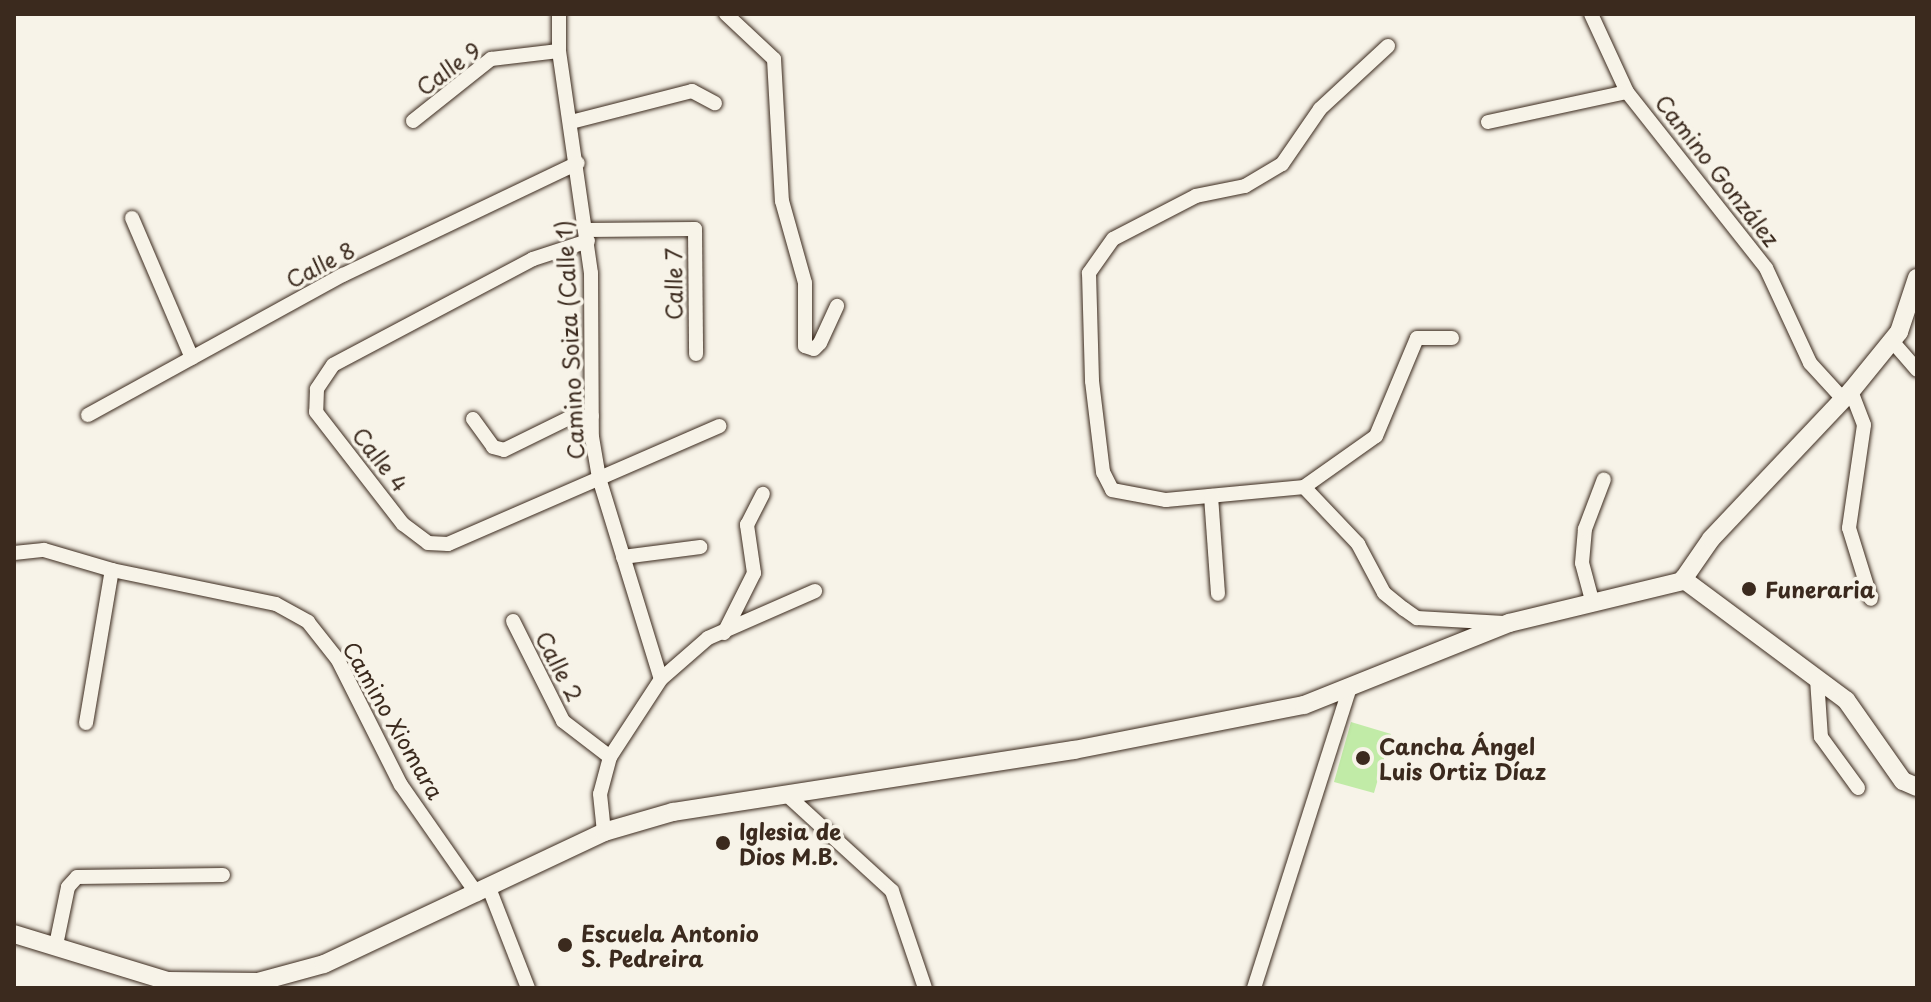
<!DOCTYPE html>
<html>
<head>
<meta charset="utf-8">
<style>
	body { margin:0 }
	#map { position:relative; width:1931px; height:1002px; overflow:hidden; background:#f7f3e8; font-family:"Playpen Sans",sans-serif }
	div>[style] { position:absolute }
	.green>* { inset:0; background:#c1eba7 }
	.roads { filter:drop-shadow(0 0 2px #3b2a1e) drop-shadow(0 0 2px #3b2a1e) }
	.minor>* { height:14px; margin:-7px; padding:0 7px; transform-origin:7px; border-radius:7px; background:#f7f3e8 }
	.tertiary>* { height:18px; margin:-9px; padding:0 9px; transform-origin:9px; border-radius:9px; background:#f7f3e8 }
	.dots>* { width:22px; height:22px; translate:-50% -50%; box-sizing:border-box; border:4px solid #f7f3e8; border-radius:50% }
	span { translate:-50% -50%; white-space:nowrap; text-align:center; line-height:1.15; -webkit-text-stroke:7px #f7f3e8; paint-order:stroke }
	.street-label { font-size:22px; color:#3b2a1e }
	.poi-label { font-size:22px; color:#3b2a1e; font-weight:700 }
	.left { translate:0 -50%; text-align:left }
	.frame { position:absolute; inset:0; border:16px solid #3b2a1e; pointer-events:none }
</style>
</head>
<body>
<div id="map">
	<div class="green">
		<i style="clip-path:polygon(1351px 722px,1391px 734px,1374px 793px,1334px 782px)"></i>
	</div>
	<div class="roads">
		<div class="minor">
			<i style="left:559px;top:14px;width:37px;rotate:90deg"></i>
			<i style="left:559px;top:51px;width:224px;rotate:81.8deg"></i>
			<i style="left:591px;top:273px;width:164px;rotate:89.7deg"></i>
			<i style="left:592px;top:437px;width:42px;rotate:80.3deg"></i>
			<i style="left:599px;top:478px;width:210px;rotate:72.9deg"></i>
			<i style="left:661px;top:679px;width:93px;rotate:123.2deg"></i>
			<i style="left:610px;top:757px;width:38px;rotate:105deg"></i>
			<i style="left:600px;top:794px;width:38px;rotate:84deg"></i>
			<i style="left:726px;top:14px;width:66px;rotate:43.2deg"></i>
			<i style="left:774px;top:59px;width:142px;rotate:86.8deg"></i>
			<i style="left:782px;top:201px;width:85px;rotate:74.3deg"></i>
			<i style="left:805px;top:283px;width:63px;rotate:90deg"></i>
			<i style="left:805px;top:346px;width:9px;rotate:18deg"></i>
			<i style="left:814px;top:349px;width:8px;rotate:-45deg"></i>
			<i style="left:820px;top:343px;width:41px;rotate:-65.3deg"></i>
			<i style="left:1591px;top:14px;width:86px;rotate:65.2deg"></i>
			<i style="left:1388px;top:46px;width:93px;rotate:137.2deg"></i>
			<i style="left:1320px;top:109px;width:67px;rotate:124.6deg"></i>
			<i style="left:1282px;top:164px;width:43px;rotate:149.3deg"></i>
			<i style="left:1245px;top:186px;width:50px;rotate:168.5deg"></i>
			<i style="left:1196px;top:196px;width:93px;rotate:152.6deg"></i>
			<i style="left:1113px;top:239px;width:42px;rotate:125.2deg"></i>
			<i style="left:1089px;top:273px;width:108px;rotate:88.4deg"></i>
			<i style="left:1092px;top:381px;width:92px;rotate:83.1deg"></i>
			<i style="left:1103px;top:472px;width:20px;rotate:63deg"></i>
			<i style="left:1112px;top:490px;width:55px;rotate:10.5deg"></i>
			<i style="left:1166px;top:500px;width:139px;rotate:-5.4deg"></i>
			<i style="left:1304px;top:487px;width:79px;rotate:46.5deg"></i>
			<i style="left:1358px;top:544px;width:55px;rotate:62deg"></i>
			<i style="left:1384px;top:593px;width:26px;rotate:39deg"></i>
			<i style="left:1404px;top:609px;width:16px;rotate:35deg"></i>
			<i style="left:1417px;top:618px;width:87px;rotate:3.3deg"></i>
			<i style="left:413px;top:121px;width:100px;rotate:-38.5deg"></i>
			<i style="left:491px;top:59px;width:68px;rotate:-6.7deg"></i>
			<i style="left:571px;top:122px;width:125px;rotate:-14.4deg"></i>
			<i style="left:692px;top:91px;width:26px;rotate:28deg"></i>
			<i style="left:1488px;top:122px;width:142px;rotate:-12.2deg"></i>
			<i style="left:1627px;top:92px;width:224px;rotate:51.7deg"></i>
			<i style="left:1766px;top:268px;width:105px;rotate:65.1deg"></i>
			<i style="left:1810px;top:363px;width:49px;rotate:47.5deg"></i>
			<i style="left:132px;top:218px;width:152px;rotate:66.8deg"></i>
			<i style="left:586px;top:230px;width:109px;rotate:-0.5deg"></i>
			<i style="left:695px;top:229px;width:125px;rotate:89.5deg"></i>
			<i style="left:588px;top:241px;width:58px;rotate:161.9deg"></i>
			<i style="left:533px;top:259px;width:226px;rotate:152.1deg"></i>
			<i style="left:333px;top:365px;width:29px;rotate:124deg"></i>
			<i style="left:317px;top:389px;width:23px;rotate:92deg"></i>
			<i style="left:316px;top:412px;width:142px;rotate:52.2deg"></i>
			<i style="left:403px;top:524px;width:31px;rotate:37deg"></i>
			<i style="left:428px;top:543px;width:20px;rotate:3deg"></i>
			<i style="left:448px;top:544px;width:296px;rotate:-23.5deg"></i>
			<i style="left:1892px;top:341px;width:38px;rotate:49deg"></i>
			<i style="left:1851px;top:391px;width:36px;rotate:69deg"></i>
			<i style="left:1864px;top:425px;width:104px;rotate:98.3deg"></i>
			<i style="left:1849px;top:528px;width:74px;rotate:72.8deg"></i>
			<i style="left:88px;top:415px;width:291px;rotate:-28.8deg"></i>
			<i style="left:343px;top:275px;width:260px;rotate:-25.5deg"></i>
			<i style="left:473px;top:419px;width:34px;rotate:54deg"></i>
			<i style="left:493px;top:447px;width:11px;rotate:15deg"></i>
			<i style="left:504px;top:450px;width:72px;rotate:-26.2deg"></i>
			<i style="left:569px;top:418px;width:23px;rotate:-5deg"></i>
			<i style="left:1304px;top:487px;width:88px;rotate:-35.3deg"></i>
			<i style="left:1376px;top:436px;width:106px;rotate:-67.3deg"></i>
			<i style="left:1417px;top:338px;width:35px"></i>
			<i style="left:1211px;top:496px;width:98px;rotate:85.9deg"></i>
			<i style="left:14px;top:553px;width:30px;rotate:-6deg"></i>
			<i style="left:44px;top:550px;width:71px;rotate:16.4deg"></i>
			<i style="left:112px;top:570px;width:167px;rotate:11.7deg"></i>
			<i style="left:276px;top:604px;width:37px;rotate:29deg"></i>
			<i style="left:308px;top:622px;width:48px;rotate:51.7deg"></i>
			<i style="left:338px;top:660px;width:140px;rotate:63.3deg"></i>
			<i style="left:401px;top:785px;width:133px;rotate:55.1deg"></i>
			<i style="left:623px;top:557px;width:78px;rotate:-7.4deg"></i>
			<i style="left:1593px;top:604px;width:42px;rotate:-105deg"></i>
			<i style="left:1582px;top:563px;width:34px;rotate:-85deg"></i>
			<i style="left:1585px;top:529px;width:53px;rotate:-69.2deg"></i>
			<i style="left:513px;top:621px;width:112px;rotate:63.4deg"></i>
			<i style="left:563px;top:721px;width:59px;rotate:37.5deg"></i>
			<i style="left:724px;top:633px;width:67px;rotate:-63.4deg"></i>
			<i style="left:754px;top:573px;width:49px;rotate:-98.3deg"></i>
			<i style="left:747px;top:525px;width:35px;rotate:-63deg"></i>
			<i style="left:661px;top:679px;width:62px;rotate:-41.1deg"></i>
			<i style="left:708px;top:638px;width:117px;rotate:-23.7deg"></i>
			<i style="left:1817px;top:679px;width:58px;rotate:86.1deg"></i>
			<i style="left:1821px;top:737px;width:63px;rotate:54deg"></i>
			<i style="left:86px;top:723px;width:155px;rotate:-80.4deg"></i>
			<i style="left:787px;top:795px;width:142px;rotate:42.4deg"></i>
			<i style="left:892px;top:891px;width:102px;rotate:71.2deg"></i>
			<i style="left:489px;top:888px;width:107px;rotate:68.7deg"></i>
			<i style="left:56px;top:945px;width:59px;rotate:-78.3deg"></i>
			<i style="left:68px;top:887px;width:13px;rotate:-48deg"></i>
			<i style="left:77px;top:877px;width:146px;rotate:-0.8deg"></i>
			<i style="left:1254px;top:988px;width:312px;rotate:-72.3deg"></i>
		</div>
		<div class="tertiary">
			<i style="left:1683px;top:579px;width:203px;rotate:36.6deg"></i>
			<i style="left:1846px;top:700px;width:99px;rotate:54.9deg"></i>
			<i style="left:1903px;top:781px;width:15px;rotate:23deg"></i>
			<i style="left:14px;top:934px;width:161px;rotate:17deg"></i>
			<i style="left:168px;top:981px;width:90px;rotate:0.6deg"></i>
			<i style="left:258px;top:982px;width:68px;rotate:-15.3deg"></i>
			<i style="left:324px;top:964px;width:310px;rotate:-25.2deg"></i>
			<i style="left:604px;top:832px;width:72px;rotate:-16.2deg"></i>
			<i style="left:673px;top:812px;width:406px;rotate:-8.8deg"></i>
			<i style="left:1074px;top:750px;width:234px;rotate:-11.1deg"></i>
			<i style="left:1304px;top:705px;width:221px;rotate:-21.8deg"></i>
			<i style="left:1509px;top:623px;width:178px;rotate:-13.6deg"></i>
			<i style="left:1682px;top:581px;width:51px;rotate:-55.4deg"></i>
			<i style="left:1711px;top:539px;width:204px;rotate:-46.6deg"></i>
			<i style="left:1851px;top:391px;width:76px;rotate:-50.9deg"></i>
			<i style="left:1899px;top:332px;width:57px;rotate:-71.6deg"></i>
		</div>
	</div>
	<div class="dots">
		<i style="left:1749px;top:589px;background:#3b2a1e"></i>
		<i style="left:1363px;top:758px;background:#3b2a1e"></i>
		<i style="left:723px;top:843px;background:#3b2a1e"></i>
		<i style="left:565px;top:945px;background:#3b2a1e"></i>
	</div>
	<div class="street-label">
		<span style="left:448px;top:68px;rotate:-36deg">Calle 9</span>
		<span style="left:1718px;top:170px;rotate:52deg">Camino González</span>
		<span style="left:320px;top:264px;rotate:-27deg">Calle 8</span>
		<span style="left:673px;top:284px;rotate:-90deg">Calle 7</span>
		<span style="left:569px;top:340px;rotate:-93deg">Camino Soiza (Calle 1)</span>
		<span style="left:381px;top:459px;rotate:52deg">Calle 4</span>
		<span style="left:560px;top:666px;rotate:63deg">Calle 2</span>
		<span style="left:394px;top:720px;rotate:60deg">Camino Xiomara</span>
	</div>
	<div class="poi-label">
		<span class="left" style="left:1765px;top:589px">Funeraria</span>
		<span class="left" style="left:1379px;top:758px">Cancha Ángel<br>Luis Ortiz Díaz</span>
		<span class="left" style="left:739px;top:843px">Iglesia de<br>Dios M.B.</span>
		<span class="left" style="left:581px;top:945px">Escuela Antonio<br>S. Pedreira</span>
	</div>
	<div class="frame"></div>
</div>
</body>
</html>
